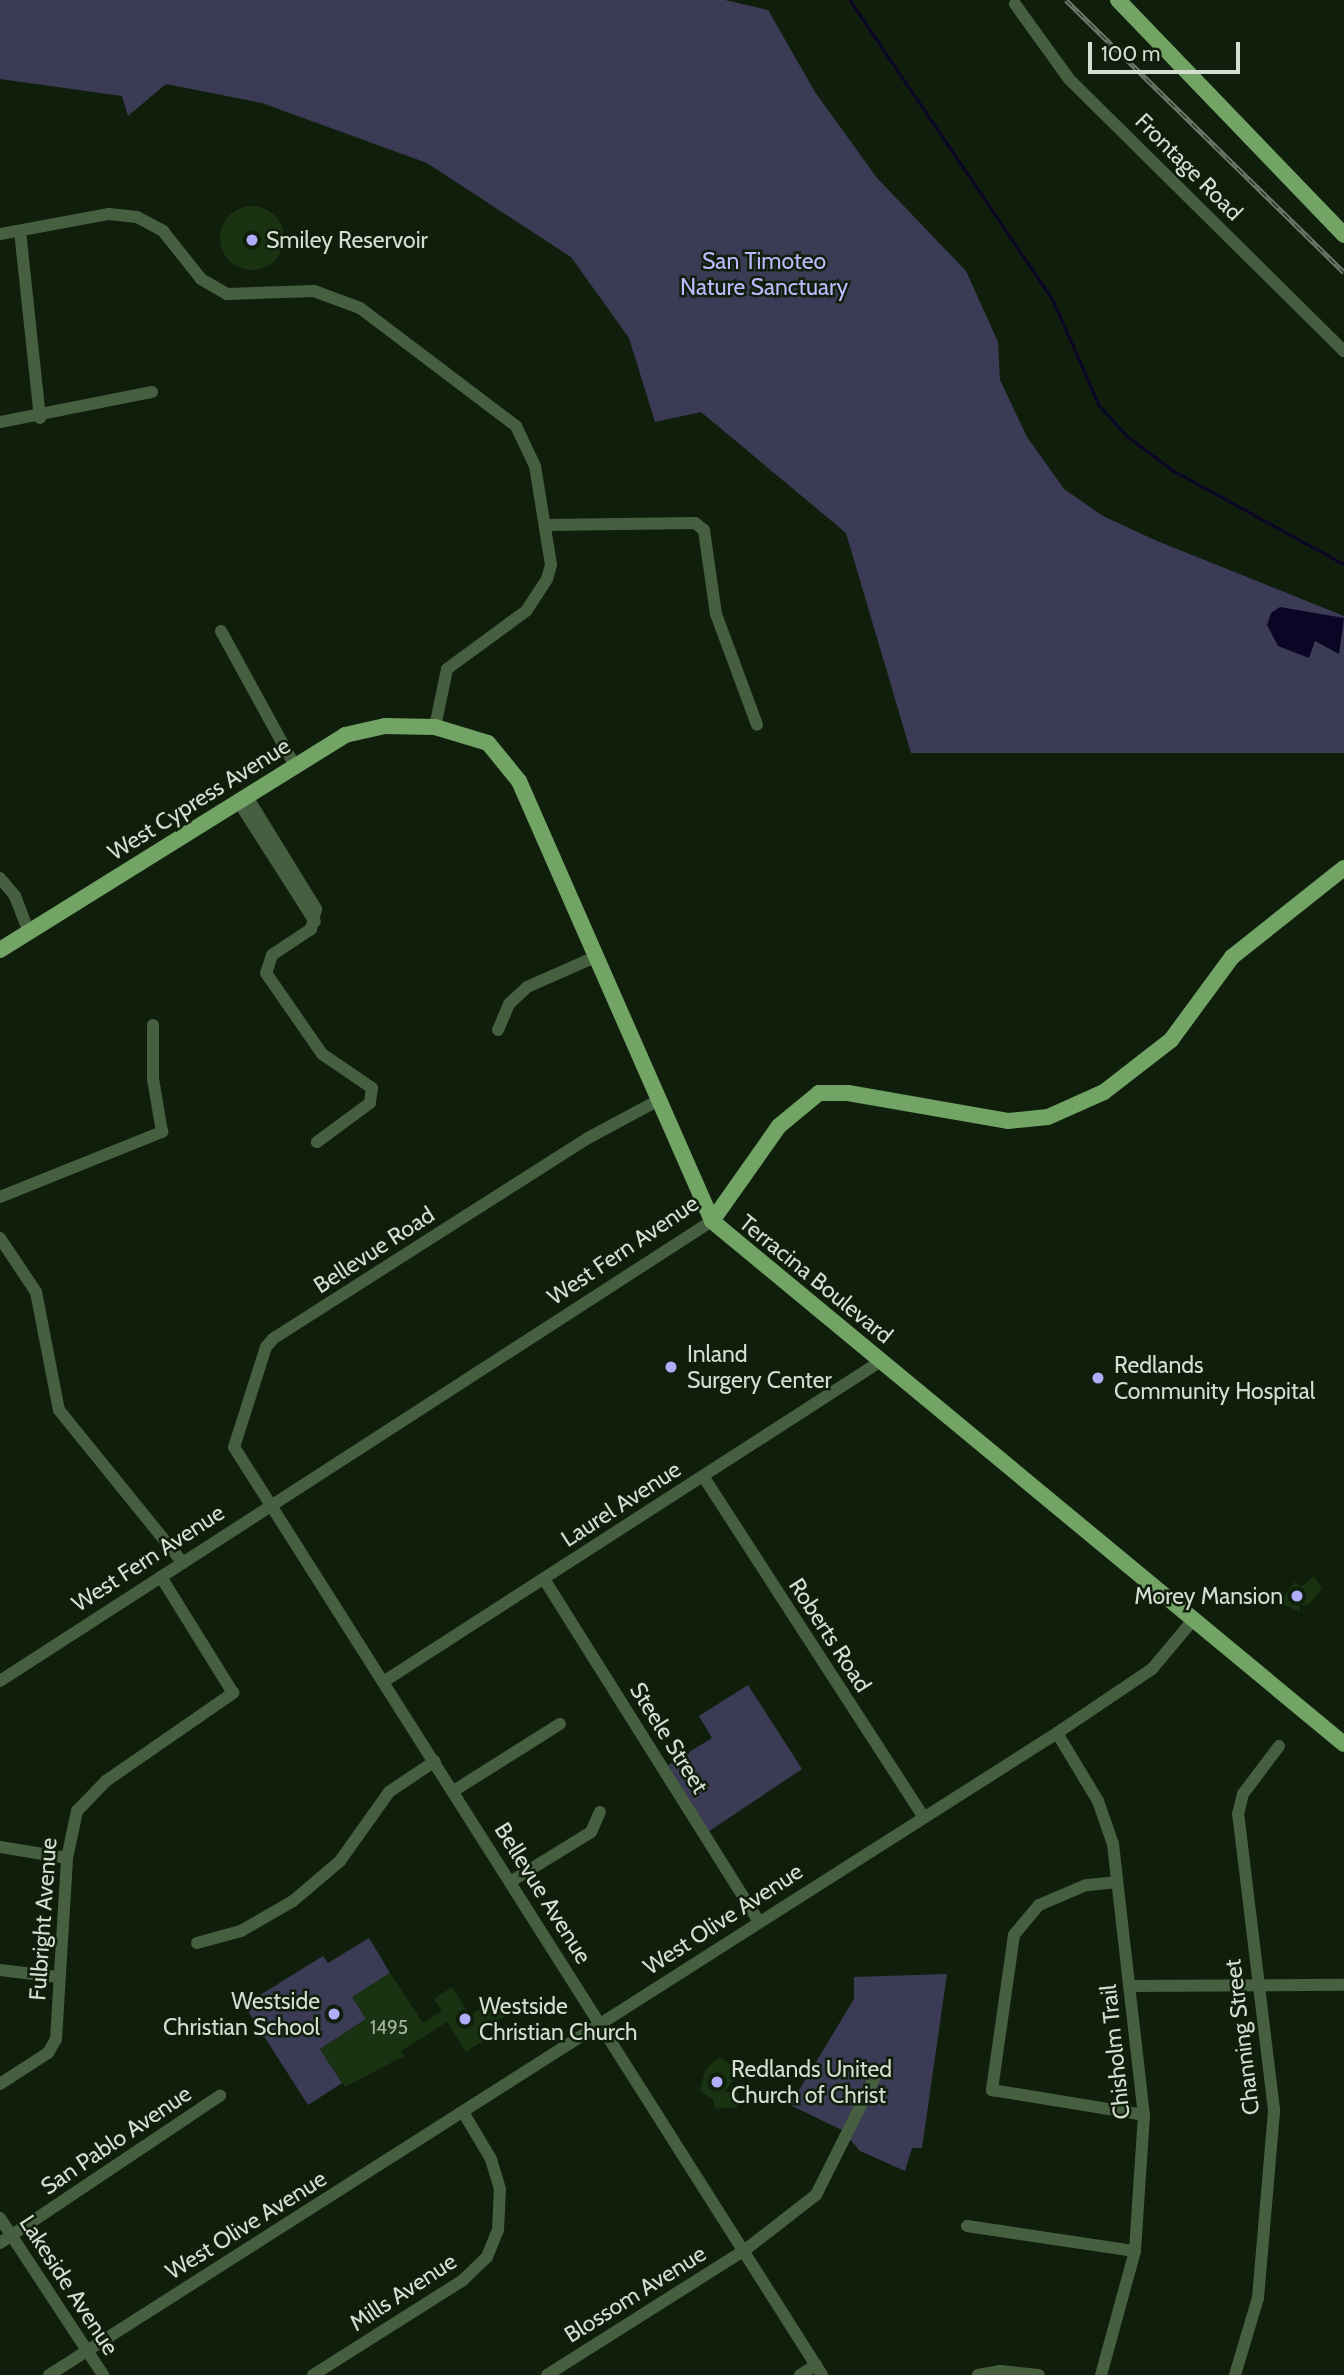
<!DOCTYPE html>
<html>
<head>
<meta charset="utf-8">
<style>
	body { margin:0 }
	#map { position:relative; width:1344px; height:2375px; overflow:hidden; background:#101f0c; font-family:Cabin,sans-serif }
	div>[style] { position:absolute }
	.green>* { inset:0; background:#3c3b55 }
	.water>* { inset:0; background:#0c0626 }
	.stream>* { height:2.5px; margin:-1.25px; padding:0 1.25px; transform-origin:1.25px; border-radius:1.25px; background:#0c0626 }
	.building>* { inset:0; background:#193312 }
	.round { border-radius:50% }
	.minor>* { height:12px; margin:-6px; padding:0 6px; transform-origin:6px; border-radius:6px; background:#475f41 }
	.major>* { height:16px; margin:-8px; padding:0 8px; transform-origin:8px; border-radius:8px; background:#72a465 }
	.rail>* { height:5px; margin-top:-2.5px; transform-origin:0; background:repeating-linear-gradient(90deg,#101f0c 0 8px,#6d7969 0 16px); box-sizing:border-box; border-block:2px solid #6d7969 }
	.dots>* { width:19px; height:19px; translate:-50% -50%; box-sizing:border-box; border:4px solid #101f0c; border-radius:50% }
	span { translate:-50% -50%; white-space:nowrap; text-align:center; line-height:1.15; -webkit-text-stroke:5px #101f0c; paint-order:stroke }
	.number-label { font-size:19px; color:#a5b3a1 }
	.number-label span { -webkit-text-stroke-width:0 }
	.street-label { font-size:23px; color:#d4ded1 }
	.poi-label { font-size:23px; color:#d4ded1 }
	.left { translate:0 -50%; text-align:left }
	.right { translate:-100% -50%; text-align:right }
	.park-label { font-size:23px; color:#bcb9fc }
	.scale { position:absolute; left:1088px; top:42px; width:152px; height:32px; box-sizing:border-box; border:4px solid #d4ded1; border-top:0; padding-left:9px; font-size:21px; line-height:24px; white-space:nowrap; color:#d4ded1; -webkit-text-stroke:5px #101f0c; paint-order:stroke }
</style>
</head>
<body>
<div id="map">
	<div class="green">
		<i style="clip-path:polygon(0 0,725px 0,768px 10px,815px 92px,877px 178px,966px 271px,998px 342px,1000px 380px,1027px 437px,1064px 489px,1103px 516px,1157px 541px,1344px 616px,1344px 753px,911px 753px,846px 533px,701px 412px,655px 422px,629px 338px,571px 257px,427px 163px,262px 103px,166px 84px,128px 116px,122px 96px,0 79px)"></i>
		<i style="clip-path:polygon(748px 1685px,802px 1769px,708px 1832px,668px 1765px,712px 1738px,699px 1716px)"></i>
		<i style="clip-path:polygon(369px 1938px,390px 1973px,353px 1997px,366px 2019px,320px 2049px,342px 2083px,308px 2105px,244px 2005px,323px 1956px,328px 1963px)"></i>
		<i style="clip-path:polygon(947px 1974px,922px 2148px,912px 2148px,905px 2171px,860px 2151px,842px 2130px,790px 2105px,854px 1999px,854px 1977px)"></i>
	</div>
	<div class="water">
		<i style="clip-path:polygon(1280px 607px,1344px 618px,1339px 654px,1315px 641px,1309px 658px,1278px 646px,1267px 625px,1271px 613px)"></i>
	</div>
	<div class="stream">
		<i style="left:850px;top:0;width:362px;rotate:55.9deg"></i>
		<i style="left:1053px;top:300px;width:115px;rotate:66.3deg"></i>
		<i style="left:1099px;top:405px;width:42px;rotate:47.9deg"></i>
		<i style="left:1127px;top:436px;width:59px;rotate:36.7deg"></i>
		<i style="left:1174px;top:471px;width:194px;rotate:28.7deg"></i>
	</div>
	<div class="building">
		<i class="round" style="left:220px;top:206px;width:64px;height:64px"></i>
		<i style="clip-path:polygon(1314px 1576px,1322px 1589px,1308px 1605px,1300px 1605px,1300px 1612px,1279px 1602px,1295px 1582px,1301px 1587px)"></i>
		<i style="clip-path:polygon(390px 1973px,423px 2023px,442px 2011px,434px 1999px,452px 1987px,470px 2015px,495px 2000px,505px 2016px,478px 2033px,483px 2041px,466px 2052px,447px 2022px,401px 2051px,404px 2056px,345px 2087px,320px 2049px,366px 2019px,352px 1997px)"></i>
		<i style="clip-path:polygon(719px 2057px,739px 2070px,725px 2092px,738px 2092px,738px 2107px,715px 2109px,713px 2099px,700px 2091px,705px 2070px)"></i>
	</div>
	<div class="minor">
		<i style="left:1015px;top:4px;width:92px;rotate:54.2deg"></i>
		<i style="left:1069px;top:79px;width:387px;rotate:44.7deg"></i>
		<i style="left:20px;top:231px;width:188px;rotate:83.9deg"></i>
		<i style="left:0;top:234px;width:111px;rotate:-10.4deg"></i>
		<i style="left:109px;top:214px;width:28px;rotate:6deg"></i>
		<i style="left:137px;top:217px;width:30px;rotate:28deg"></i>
		<i style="left:163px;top:231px;width:61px;rotate:51.6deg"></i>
		<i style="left:201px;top:279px;width:30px;rotate:30deg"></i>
		<i style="left:227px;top:294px;width:87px;rotate:-2deg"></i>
		<i style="left:314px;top:291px;width:49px;rotate:20.3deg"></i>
		<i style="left:360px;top:308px;width:196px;rotate:37.1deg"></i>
		<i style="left:516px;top:426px;width:44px;rotate:64.6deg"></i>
		<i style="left:535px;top:466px;width:100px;rotate:80.8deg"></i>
		<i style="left:551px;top:565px;width:15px;rotate:106deg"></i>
		<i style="left:547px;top:579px;width:38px;rotate:123deg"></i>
		<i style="left:526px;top:611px;width:98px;rotate:143.7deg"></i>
		<i style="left:447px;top:669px;width:59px;rotate:101.7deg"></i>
		<i style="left:0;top:422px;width:155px;rotate:-11.2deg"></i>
		<i style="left:546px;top:525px;width:149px;rotate:-0.8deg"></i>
		<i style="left:695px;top:523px;width:11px;rotate:38deg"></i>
		<i style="left:704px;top:530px;width:85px;rotate:81.9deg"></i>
		<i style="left:716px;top:614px;width:118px;rotate:69.7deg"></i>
		<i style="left:221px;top:631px;width:154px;rotate:61.3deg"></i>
		<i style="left:246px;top:795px;width:134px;rotate:58.4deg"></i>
		<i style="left:316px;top:909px;width:21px;rotate:104deg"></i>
		<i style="left:311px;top:929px;width:47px;rotate:146.3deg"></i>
		<i style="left:272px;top:955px;width:19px;rotate:108deg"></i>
		<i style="left:266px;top:973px;width:98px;rotate:55.3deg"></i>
		<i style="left:322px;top:1054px;width:60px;rotate:34.2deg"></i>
		<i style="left:372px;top:1088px;width:15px;rotate:98deg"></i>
		<i style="left:370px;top:1103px;width:66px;rotate:143.7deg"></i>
		<i style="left:238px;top:801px;width:143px;rotate:57.5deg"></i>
		<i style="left:0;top:878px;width:23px;rotate:50deg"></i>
		<i style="left:15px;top:896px;width:39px;rotate:69deg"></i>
		<i style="left:498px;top:1030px;width:28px;rotate:-67deg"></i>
		<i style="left:509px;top:1004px;width:25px;rotate:-43deg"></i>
		<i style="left:527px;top:987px;width:74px;rotate:-23.8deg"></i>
		<i style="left:657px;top:1101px;width:78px;rotate:151.8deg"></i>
		<i style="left:588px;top:1138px;width:374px;rotate:147.5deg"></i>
		<i style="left:273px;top:1339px;width:11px;rotate:131deg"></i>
		<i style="left:266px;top:1347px;width:105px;rotate:107.7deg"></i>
		<i style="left:234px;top:1447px;width:1099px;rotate:57.64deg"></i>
		<i style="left:0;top:1197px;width:175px;rotate:-21.9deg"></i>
		<i style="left:162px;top:1132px;width:54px;rotate:-99.6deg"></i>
		<i style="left:153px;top:1079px;width:54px;rotate:-90deg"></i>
		<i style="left:0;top:1238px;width:65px;rotate:56.3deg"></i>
		<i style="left:36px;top:1292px;width:120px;rotate:79deg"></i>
		<i style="left:59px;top:1410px;width:197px;rotate:51deg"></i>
		<i style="left:703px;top:1476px;width:405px;rotate:57.1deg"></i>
		<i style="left:544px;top:1579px;width:403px;rotate:57.9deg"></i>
		<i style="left:0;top:1681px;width:848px;rotate:-32.87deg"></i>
		<i style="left:383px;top:1682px;width:592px;rotate:-32.8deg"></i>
		<i style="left:1057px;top:1733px;width:79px;rotate:58.9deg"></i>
		<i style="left:1098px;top:1801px;width:46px;rotate:70.8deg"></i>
		<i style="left:1113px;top:1844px;width:273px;rotate:83.5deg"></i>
		<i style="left:1144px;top:2115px;width:136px;rotate:93.8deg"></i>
		<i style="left:1135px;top:2251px;width:129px;rotate:105.3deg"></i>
		<i style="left:455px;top:1790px;width:124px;rotate:-32.2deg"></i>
		<i style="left:0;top:1847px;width:68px;rotate:9.3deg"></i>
		<i style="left:510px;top:1882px;width:95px;rotate:-31.7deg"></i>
		<i style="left:591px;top:1832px;width:22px;rotate:-66deg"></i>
		<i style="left:1117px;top:1882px;width:31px;rotate:174deg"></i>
		<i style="left:1086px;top:1885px;width:51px;rotate:156.9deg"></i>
		<i style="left:1039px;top:1905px;width:39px;rotate:130deg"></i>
		<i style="left:1014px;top:1935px;width:157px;rotate:98.1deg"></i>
		<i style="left:992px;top:2090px;width:154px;rotate:9.3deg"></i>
		<i style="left:197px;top:1943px;width:46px;rotate:-15.3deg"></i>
		<i style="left:241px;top:1931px;width:60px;rotate:-30deg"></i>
		<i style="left:293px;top:1901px;width:62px;rotate:-40.4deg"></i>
		<i style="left:340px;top:1861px;width:85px;rotate:-54.6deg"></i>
		<i style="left:389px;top:1792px;width:55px;rotate:-34deg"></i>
		<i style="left:0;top:1970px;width:58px;rotate:6.9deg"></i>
		<i style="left:1129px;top:1986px;width:215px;rotate:-0.3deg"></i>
		<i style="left:0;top:2084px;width:57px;rotate:-32.9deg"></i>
		<i style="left:48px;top:2053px;width:16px;rotate:-60deg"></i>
		<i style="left:56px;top:2039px;width:181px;rotate:-86.5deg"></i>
		<i style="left:67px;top:1858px;width:48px;rotate:-78deg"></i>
		<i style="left:77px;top:1811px;width:42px;rotate:-46deg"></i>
		<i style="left:106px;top:1781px;width:155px;rotate:-34.7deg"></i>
		<i style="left:233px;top:1693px;width:137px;rotate:-121.8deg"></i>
		<i style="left:0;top:2218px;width:188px;rotate:56.7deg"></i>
		<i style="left:967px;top:2226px;width:170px;rotate:8.5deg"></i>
		<i style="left:0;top:2243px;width:265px;rotate:-33.8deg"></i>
		<i style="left:49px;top:2375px;width:1195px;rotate:-32.49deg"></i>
		<i style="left:1057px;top:1733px;width:115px;rotate:-34deg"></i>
		<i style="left:1152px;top:1669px;width:65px;rotate:-50deg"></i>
		<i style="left:313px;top:2375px;width:178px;rotate:-32.3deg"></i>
		<i style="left:463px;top:2280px;width:33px;rotate:-44deg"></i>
		<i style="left:487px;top:2257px;width:29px;rotate:-68deg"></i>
		<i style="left:498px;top:2230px;width:41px;rotate:-87.2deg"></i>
		<i style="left:500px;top:2189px;width:31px;rotate:-107deg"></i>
		<i style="left:491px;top:2159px;width:55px;rotate:-120.8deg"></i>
		<i style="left:547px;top:2375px;width:234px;rotate:-32.3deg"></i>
		<i style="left:745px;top:2250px;width:90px;rotate:-37.8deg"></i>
		<i style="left:816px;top:2195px;width:130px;rotate:-63.4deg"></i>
		<i style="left:800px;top:2375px;width:19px;rotate:-32deg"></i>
		<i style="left:978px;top:2375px;width:22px;rotate:-10deg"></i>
		<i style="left:1000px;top:2371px;width:39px;rotate:6deg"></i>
		<i style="left:1235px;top:2375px;width:80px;rotate:-73.4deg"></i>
		<i style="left:1258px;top:2298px;width:189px;rotate:-85.1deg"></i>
		<i style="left:1274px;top:2110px;width:298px;rotate:-96.9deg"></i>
		<i style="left:1238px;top:1814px;width:21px;rotate:-76deg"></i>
		<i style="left:1243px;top:1794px;width:60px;rotate:-53.1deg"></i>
	</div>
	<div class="major">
		<i style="left:1118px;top:0;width:326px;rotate:46.1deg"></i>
		<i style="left:0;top:950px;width:407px;rotate:-31.9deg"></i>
		<i style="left:345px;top:735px;width:41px;rotate:-12.7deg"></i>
		<i style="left:385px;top:726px;width:50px;rotate:1.1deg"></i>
		<i style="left:435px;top:727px;width:55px;rotate:16.8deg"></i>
		<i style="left:488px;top:743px;width:49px;rotate:50.8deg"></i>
		<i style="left:519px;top:781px;width:480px;rotate:66.3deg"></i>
		<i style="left:712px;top:1221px;width:820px;rotate:39.61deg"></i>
		<i style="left:712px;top:1221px;width:116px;rotate:-54.8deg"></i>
		<i style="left:779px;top:1126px;width:52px;rotate:-39.5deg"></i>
		<i style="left:819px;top:1093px;width:29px"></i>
		<i style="left:848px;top:1093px;width:162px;rotate:9.9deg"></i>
		<i style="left:1008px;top:1121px;width:40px;rotate:-5.7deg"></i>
		<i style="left:1048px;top:1117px;width:61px;rotate:-24.1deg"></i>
		<i style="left:1104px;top:1092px;width:85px;rotate:-37.8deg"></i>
		<i style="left:1171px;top:1040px;width:103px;rotate:-53.7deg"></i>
		<i style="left:1232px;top:957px;width:143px;rotate:-38.5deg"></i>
	</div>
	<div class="rail">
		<i style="left:1066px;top:0;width:389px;rotate:44.4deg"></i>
	</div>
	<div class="dots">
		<i style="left:252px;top:240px;background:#b2adfa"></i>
		<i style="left:671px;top:1367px;background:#b2adfa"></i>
		<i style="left:1098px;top:1378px;background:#b2adfa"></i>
		<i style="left:1297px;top:1596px;background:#b2adfa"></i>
		<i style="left:334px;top:2014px;background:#b2adfa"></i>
		<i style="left:465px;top:2019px;background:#b2adfa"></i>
		<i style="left:717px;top:2082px;background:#b2adfa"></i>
	</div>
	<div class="number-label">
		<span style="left:389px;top:2028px">1495</span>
	</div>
	<div class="street-label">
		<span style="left:1189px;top:167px;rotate:45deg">Frontage Road</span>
		<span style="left:199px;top:799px;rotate:-32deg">West Cypress Avenue</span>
		<span style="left:374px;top:1250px;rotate:-33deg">Bellevue Road</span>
		<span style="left:623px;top:1250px;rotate:-34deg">West Fern Avenue</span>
		<span style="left:816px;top:1279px;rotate:39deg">Terracina Boulevard</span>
		<span style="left:621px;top:1504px;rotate:-33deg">Laurel Avenue</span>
		<span style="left:148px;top:1558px;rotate:-33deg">West Fern Avenue</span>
		<span style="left:830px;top:1635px;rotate:57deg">Roberts Road</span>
		<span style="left:669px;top:1738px;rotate:58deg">Steele Street</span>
		<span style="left:543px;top:1893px;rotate:58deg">Bellevue Avenue</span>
		<span style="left:43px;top:1919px;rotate:-86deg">Fulbright Avenue</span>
		<span style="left:723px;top:1919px;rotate:-33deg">West Olive Avenue</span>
		<span style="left:1242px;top:2037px;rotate:-97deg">Channing Street</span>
		<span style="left:1115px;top:2052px;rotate:-96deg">Chisholm Trail</span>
		<span style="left:116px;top:2140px;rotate:-34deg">San Pablo Avenue</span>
		<span style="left:246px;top:2225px;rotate:-32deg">West Olive Avenue</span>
		<span style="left:69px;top:2285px;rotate:57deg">Lakeside Avenue</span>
		<span style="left:403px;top:2292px;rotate:-33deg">Mills Avenue</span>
		<span style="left:635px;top:2294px;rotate:-32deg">Blossom Avenue</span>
	</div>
	<div class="poi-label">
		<span class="left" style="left:266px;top:240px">Smiley Reservoir</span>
		<span class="left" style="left:687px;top:1367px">Inland<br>Surgery Center</span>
		<span class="left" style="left:1114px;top:1378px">Redlands<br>Community Hospital</span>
		<span class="right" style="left:1283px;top:1596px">Morey Mansion</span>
		<span class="right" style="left:320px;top:2014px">Westside<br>Christian School</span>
		<span class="left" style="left:479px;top:2019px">Westside<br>Christian Church</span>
		<span class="left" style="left:731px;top:2082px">Redlands United<br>Church of Christ</span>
	</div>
	<div class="park-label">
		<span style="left:764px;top:274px">San Timoteo<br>Nature Sanctuary</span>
	</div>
	<div class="scale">100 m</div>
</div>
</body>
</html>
